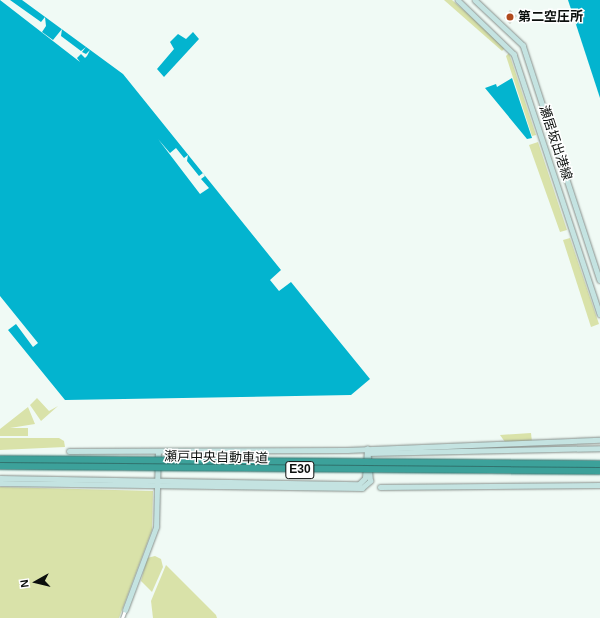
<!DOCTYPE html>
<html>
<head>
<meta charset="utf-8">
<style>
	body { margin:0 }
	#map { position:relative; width:600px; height:618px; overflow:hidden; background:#f0faf5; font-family:Helvetica,"Noto Sans JP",sans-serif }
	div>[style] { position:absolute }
	.green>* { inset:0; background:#d9e2a9 }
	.water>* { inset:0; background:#03b4cf }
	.pier>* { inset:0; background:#f0faf5 }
	.building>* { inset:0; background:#c3cac2 }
	.roads { filter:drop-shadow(0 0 1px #87908c) drop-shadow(0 0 1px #87908c) }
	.street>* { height:3px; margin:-1.5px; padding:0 1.5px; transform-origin:1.5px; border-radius:1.5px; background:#fff }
	.secondary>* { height:4.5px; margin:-2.25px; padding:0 2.25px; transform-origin:2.25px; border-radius:2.25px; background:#c4e3e1 }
	.rail>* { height:1px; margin-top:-0.5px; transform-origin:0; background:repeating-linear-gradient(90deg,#525855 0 8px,transparent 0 12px) }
	.bridges { filter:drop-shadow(0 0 1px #2b6e69) drop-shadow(0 0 1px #2b6e69) }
	.highway-bridge>* { height:6px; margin:-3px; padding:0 3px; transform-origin:3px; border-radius:3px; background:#3ca19a }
	.dots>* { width:11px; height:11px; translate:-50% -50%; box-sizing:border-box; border:2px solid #fff; border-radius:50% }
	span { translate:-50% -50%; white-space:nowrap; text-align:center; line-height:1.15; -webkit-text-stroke:3px #fff; paint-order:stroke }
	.shield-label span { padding:1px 3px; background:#fff; border:1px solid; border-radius:3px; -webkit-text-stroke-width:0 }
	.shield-label { font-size:12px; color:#0b0f0d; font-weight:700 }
	.poi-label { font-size:13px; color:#0b0f0d; font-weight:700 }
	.left { translate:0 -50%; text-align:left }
	.street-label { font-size:13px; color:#0b0f0d }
	.north { position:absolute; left:16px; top:562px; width:40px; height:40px; -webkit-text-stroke:3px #fff; paint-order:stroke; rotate:262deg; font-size:11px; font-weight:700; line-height:16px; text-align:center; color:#0b0f0d }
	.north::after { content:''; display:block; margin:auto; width:14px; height:18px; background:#0b0f0d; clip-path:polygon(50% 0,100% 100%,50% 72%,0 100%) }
</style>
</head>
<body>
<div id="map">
	<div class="green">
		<i style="clip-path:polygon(444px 0,452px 0,506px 47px,502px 51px)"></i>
		<i style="clip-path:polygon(509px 53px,536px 135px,532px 136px,506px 56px)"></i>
		<i style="clip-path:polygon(538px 142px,567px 230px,560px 232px,529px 145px)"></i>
		<i style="clip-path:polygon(570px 238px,599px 324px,591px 327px,563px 240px)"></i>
		<i style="clip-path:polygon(37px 398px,49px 411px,58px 406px,41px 421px,30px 405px)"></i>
		<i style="clip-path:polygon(28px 407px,35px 424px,10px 428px,28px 428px,28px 436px,0 436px,0 429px)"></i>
		<i style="clip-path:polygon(531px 433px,532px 442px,505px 442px,500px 435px)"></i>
		<i style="clip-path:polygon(0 438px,59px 438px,64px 441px,65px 447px,0 450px)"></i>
		<i style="clip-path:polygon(0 487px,153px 491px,152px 530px,119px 618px,0 618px)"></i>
		<i style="clip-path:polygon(155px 556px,161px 559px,163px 567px,152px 592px,141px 581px,147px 558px)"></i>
		<i style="clip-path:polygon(166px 565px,216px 615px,217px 618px,153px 618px,151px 601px)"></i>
	</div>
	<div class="water">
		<i style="clip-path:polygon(0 0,22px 0,123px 74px,281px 270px,270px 280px,279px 291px,291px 282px,370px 379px,351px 395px,65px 400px,8px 330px,16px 324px,33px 347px,38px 343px,0 296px)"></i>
		<i style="clip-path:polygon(568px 0,600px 0,600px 98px)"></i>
		<i style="clip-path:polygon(193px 32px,199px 39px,164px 77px,157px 69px,174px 49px,170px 42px,178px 34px,186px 39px)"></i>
		<i style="clip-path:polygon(512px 78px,532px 138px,527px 139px,485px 88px,496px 84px,497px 87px)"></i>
	</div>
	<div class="pier">
		<i style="clip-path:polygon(0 0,10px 0,41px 22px,45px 17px,46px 26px,42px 32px,53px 40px,62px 29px,61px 36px,81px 51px,86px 47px,82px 52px,86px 54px,90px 50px,87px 56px,85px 58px,81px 54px,77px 58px,80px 62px)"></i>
		<i style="clip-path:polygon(158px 139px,170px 153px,176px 148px,184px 158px,188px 155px,187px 161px,199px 176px,203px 173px,205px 176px,201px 179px,209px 188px,200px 194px)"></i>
	</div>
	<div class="building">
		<i style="clip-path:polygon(510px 10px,517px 16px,510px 24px,504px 18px)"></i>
	</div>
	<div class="roads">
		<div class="street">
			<i style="left:122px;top:618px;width:9px;rotate:-69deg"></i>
		</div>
		<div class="secondary">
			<i style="left:458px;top:0;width:78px;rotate:44deg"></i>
			<i style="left:514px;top:54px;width:274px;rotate:71.7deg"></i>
			<i style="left:475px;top:0;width:66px;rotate:43.2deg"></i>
			<i style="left:523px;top:45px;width:247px;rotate:71.9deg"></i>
			<i style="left:69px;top:451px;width:278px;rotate:-0.2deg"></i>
			<i style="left:347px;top:450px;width:253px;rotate:-2.3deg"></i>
			<i style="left:368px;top:453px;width:232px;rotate:-1.2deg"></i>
			<i style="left:0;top:478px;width:359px;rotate:1deg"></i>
			<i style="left:359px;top:484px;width:8px;rotate:-45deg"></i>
			<i style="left:365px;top:478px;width:29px;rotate:-86deg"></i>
			<i style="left:0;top:483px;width:362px;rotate:0.8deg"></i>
			<i style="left:362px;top:488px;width:11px;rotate:-41deg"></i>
			<i style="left:370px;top:481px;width:32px;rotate:-95deg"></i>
			<i style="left:380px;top:487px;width:220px;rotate:-0.5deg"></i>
			<i style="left:125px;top:610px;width:89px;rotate:-69.5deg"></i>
			<i style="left:156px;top:527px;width:75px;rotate:-88.5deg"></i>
		</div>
	</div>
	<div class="rail">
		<i style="left:0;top:463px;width:518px;rotate:0.77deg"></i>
		<i style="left:518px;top:470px;width:82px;rotate:-1.4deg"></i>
	</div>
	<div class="bridges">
		<div class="highway-bridge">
			<i style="left:0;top:459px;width:600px;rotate:0.48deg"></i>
			<i style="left:0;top:466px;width:600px;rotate:0.48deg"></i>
		</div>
	</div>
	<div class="dots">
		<i style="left:510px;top:17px;background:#b04a1d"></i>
	</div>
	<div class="shield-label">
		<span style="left:300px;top:470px">E30</span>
	</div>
	<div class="poi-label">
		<span class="left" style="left:518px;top:17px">第二空圧所</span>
	</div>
	<div class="street-label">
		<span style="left:555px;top:143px;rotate:72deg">瀬居坂出港線</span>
		<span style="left:216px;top:458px;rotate:1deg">瀬戸中央自動車道</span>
	</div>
	<div class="north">N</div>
</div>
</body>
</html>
